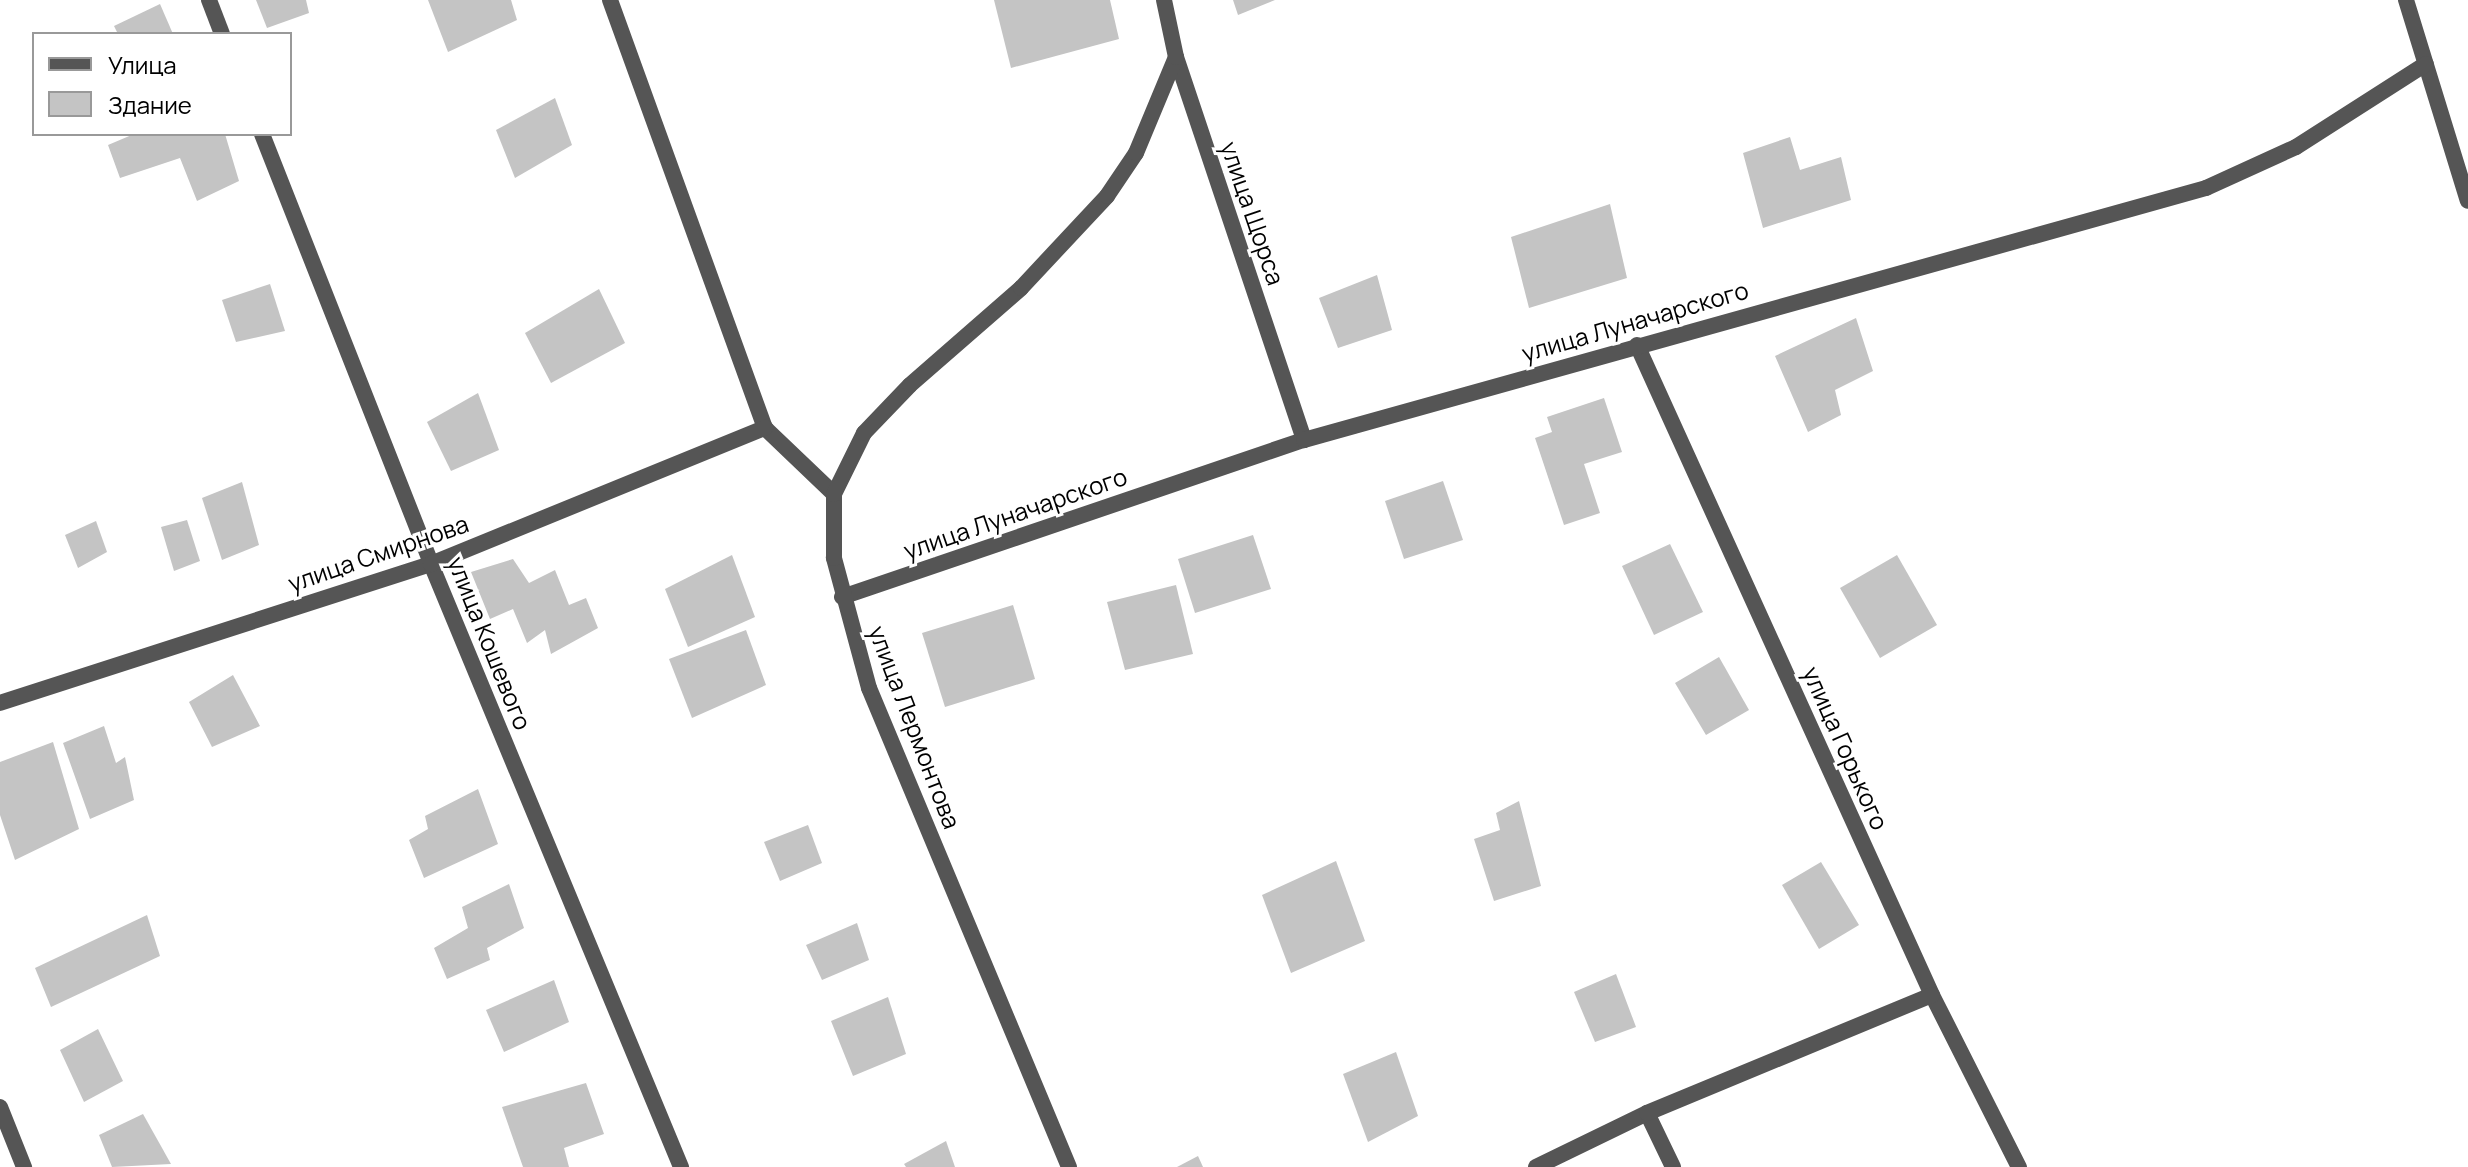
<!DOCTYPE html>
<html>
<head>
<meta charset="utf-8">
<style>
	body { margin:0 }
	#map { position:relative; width:2468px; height:1167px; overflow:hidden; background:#fff; font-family:Manrope,sans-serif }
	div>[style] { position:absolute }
	.building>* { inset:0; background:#c4c4c4 }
	.minor>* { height:16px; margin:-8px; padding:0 8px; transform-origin:8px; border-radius:8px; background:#555 }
	.tertiary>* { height:16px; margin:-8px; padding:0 8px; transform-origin:8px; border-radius:8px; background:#555 }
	span { translate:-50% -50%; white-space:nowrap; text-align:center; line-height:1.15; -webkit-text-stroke:6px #fff; paint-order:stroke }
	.street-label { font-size:24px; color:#000 }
	.legend { position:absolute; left:32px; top:32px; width:260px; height:104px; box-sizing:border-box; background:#fff; border:2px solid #999; margin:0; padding:10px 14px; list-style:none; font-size:24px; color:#000 }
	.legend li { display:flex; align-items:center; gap:16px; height:40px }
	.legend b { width:40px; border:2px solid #999 }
</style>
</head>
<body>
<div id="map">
	<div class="building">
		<i style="clip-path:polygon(256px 0,306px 0,309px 13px,267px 28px)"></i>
		<i style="clip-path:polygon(428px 0,511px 0,517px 20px,448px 52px)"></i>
		<i style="clip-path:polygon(994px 0,1110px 0,1119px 39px,1011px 68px)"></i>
		<i style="clip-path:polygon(1233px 0,1275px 0,1238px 15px)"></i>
		<i style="clip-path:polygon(160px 4px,173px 34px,118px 34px,114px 26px)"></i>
		<i style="clip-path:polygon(555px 98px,572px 145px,515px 178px,496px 130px)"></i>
		<i style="clip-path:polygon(134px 134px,225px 134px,239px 181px,197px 201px,180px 158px,120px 178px,108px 145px)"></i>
		<i style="clip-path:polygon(1790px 137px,1800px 170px,1841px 157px,1851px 200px,1763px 228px,1743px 153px)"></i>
		<i style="clip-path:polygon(1610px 204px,1627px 278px,1529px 308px,1511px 237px)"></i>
		<i style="clip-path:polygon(1377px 275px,1392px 330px,1338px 348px,1319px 298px)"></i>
		<i style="clip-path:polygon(270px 284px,285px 331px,236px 342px,222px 300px)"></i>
		<i style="clip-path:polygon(599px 289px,625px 343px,551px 383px,525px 333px)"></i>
		<i style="clip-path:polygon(1856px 318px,1873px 371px,1835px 390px,1841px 415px,1808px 432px,1775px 356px)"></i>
		<i style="clip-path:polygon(478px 393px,499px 450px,451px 471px,427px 422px)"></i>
		<i style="clip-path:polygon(1604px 398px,1622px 452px,1584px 464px,1600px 513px,1564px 525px,1535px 438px,1552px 432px,1547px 417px)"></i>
		<i style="clip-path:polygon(1443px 481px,1463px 540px,1404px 559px,1385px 501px)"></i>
		<i style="clip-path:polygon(242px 482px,259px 545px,222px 560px,202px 498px)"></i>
		<i style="clip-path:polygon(187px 520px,200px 561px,174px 571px,161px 527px)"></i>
		<i style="clip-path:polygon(96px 521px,107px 552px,78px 568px,65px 535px)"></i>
		<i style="clip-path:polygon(1253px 535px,1271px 589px,1195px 613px,1178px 559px)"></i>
		<i style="clip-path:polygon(1670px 544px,1703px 612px,1654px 635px,1622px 566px)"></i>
		<i style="clip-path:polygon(732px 555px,755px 617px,688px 647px,665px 589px)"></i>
		<i style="clip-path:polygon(1897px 555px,1937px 625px,1880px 658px,1840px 588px)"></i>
		<i style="clip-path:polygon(513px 559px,529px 583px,555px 570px,569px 605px,586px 598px,598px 628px,551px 654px,545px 630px,527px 643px,513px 609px,490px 619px,471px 572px)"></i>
		<i style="clip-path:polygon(1176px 585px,1193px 654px,1125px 670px,1107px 602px)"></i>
		<i style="clip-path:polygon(1013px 605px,1035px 679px,945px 707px,922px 633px)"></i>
		<i style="clip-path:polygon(746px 630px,766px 685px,692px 718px,669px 659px)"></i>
		<i style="clip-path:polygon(1719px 657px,1749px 710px,1706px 735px,1675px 683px)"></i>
		<i style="clip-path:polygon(233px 675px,260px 726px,212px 747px,189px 702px)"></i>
		<i style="clip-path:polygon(104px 726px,116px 763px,125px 757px,134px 800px,90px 819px,63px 743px)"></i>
		<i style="clip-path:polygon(53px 742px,79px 829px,15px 860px,0 815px,0 762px)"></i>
		<i style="clip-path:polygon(478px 789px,498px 844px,424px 878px,409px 840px,428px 829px,425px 816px)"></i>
		<i style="clip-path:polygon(1519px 801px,1541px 886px,1494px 901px,1474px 839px,1500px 830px,1496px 813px)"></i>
		<i style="clip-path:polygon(808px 825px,822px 863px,780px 881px,764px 842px)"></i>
		<i style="clip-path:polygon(1336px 861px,1365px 941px,1291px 973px,1262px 895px)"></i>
		<i style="clip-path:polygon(1821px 862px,1859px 925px,1819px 949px,1782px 885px)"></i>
		<i style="clip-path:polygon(509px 884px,524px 928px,487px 948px,490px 960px,447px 979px,434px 948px,468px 928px,462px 907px)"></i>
		<i style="clip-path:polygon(147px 915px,160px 956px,51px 1007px,35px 968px)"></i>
		<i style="clip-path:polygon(857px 923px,869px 960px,822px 980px,806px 945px)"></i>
		<i style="clip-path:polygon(1616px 974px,1636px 1027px,1595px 1042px,1574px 992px)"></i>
		<i style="clip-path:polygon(554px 980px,569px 1022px,504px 1052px,486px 1010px)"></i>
		<i style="clip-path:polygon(888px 997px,906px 1054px,853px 1076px,831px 1021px)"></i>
		<i style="clip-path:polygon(98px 1029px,123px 1081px,84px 1102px,60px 1050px)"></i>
		<i style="clip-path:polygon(1396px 1052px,1418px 1116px,1368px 1142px,1343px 1074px)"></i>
		<i style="clip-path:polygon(586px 1083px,604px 1134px,564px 1148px,569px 1167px,523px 1167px,502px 1107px)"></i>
		<i style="clip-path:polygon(143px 1114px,171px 1164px,112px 1167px,99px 1135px)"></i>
		<i style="clip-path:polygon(946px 1141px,955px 1167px,906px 1167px,904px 1164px)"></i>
		<i style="clip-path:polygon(1198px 1156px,1203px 1167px,1177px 1167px)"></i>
	</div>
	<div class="minor">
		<i style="left:209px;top:0;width:36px;rotate:69deg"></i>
		<i style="left:610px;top:0;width:455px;rotate:70.1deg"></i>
		<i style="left:765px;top:428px;width:95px;rotate:43.7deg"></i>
		<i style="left:2406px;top:0;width:210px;rotate:72.9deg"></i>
		<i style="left:1176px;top:57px;width:404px;rotate:71.5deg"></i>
		<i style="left:262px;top:134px;width:462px;rotate:68.5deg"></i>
		<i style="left:431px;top:564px;width:653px;rotate:67.48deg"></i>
		<i style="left:1637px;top:345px;width:714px;rotate:65.59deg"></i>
		<i style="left:1932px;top:995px;width:193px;rotate:63.2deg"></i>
		<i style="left:842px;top:597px;width:488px;rotate:-18.8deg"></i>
		<i style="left:1304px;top:440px;width:937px;rotate:-15.61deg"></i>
		<i style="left:2206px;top:188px;width:99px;rotate:-24.5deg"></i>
		<i style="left:2296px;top:147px;width:154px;rotate:-32.6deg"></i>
		<i style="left:0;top:703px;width:453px;rotate:-17.9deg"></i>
		<i style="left:431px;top:564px;width:361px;rotate:-22.2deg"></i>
		<i style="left:0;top:1107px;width:65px;rotate:68.2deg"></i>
		<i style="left:1647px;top:1113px;width:60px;rotate:64.3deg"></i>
		<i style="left:1536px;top:1167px;width:123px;rotate:-25.9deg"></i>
		<i style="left:1647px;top:1113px;width:308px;rotate:-22.5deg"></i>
	</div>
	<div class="tertiary">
		<i style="left:1069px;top:1167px;width:519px;rotate:-112.66deg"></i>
		<i style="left:869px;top:688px;width:135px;rotate:-105.1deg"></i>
		<i style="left:834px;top:558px;width:64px;rotate:-90deg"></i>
		<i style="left:834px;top:494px;width:68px;rotate:-63.8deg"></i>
		<i style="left:864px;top:433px;width:66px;rotate:-46.2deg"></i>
		<i style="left:910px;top:385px;width:147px;rotate:-41.1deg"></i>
		<i style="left:1021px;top:288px;width:126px;rotate:-46.9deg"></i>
		<i style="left:1107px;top:196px;width:52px;rotate:-56deg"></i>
		<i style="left:1136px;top:153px;width:104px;rotate:-67.4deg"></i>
		<i style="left:1176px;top:57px;width:58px;rotate:-101.9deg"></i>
	</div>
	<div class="street-label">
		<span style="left:1253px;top:213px;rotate:71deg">улица Щорса</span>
		<span style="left:1635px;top:321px;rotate:-16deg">улица Луначарского</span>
		<span style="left:1015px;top:513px;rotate:-19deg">улица Луначарского</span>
		<span style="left:378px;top:553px;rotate:-19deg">улица Смирнова</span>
		<span style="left:490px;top:643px;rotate:68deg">улица Кошевого</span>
		<span style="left:915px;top:727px;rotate:69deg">улица Лермонтова</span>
		<span style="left:1846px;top:748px;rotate:66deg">улица Горького</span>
	</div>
	<ul class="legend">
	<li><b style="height:10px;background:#555"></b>Улица</li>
	<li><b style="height:22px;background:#c4c4c4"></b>Здание</li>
	</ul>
</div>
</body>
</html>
